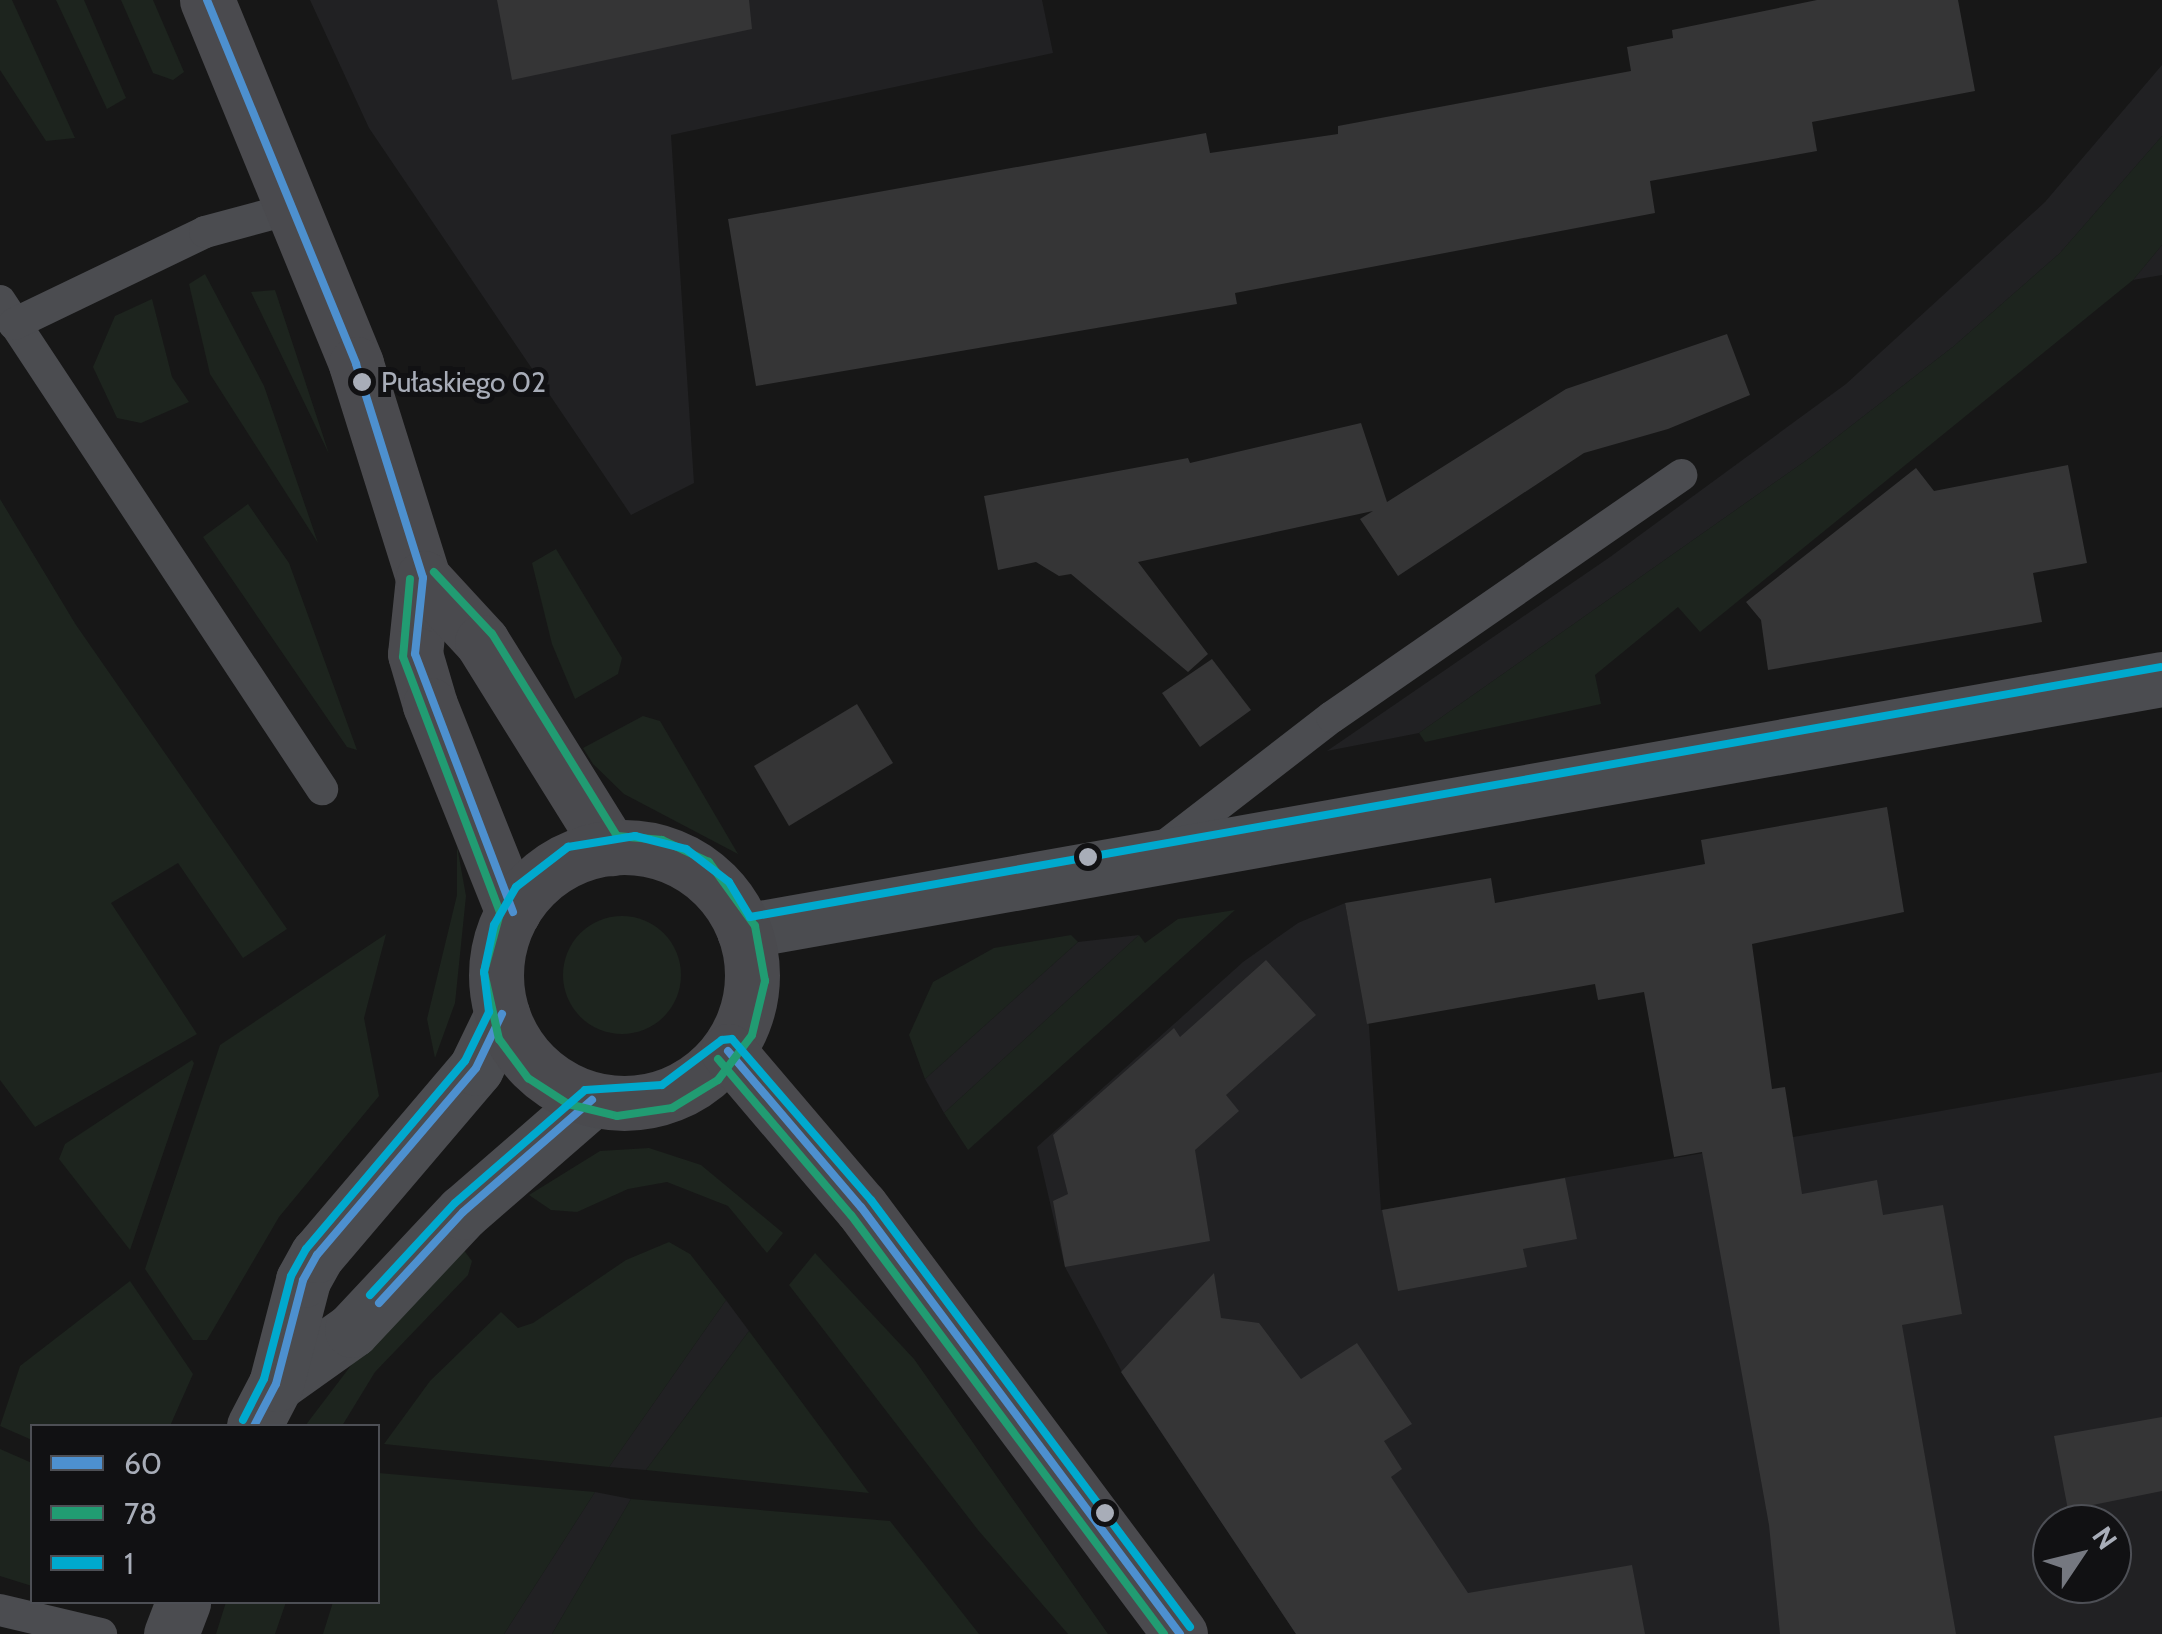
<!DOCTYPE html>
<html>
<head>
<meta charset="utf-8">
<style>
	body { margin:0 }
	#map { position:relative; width:2162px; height:1634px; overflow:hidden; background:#171717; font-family:Cabin,sans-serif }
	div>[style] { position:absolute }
	.built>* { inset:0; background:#212123 }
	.green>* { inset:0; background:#1d241e }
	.round { border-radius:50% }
	.building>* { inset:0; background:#353536 }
	.lane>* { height:32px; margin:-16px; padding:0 16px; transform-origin:16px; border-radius:16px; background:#4b4c50 }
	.street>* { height:55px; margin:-27.5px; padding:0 27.5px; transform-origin:27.5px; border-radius:27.5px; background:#4b4c50 }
	.secondary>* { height:55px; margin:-27.5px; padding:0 27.5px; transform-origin:27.5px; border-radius:27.5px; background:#4a4a4e }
	.secondary>.ring { margin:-27.5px; padding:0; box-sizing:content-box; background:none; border:55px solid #4a4a4e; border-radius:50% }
	.bus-1>* { height:8px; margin:-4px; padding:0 4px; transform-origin:4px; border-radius:4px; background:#4d90cf }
	.bus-2>* { height:8px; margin:-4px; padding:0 4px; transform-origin:4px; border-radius:4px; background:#219c72 }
	.bus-3>* { height:8px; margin:-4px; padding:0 4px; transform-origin:4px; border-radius:4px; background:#00a9ce }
	.dots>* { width:28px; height:28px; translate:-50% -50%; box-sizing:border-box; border:5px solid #111113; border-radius:50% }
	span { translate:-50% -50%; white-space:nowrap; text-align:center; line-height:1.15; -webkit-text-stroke:10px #111113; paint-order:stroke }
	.bus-label { font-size:28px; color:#a8adb8 }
	.left { translate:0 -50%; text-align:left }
	.legend { position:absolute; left:30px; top:1424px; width:350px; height:180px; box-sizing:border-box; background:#111113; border:2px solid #4d4f55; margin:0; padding:12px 18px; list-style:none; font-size:30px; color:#a8adb8 }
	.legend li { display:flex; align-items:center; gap:20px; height:50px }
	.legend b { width:50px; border:2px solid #4d4f55 }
	.north { position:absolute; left:2032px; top:1504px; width:100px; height:100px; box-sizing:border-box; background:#111113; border:2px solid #4d4f55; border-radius:50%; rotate:55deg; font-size:28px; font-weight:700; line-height:40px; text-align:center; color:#a8adb8 }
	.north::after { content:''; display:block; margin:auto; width:35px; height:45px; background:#757880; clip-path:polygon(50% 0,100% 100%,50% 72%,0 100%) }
</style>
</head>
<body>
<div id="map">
	<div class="built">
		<i style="clip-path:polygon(310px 0,1042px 0,1053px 53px,671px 135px,694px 483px,631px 515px,369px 128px)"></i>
		<i style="clip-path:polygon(2162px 65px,2162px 136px,2060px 253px,1954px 346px,1811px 457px,1419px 733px,1327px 751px,1610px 557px,1846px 384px,2045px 202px)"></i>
		<i style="clip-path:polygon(2162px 245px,2162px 275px,2133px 280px)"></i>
		<i style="clip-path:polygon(evenodd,1345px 903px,1369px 1026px,1381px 1210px,2162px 1072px,2162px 1634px,1296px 1634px,1128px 1383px,1065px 1267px,1037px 1147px,1243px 962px,1298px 923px,1345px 903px,2052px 1524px,2112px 1524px,2112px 1584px,2052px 1584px,2052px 1524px)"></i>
		<i style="clip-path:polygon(1139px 935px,944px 1113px,925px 1079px,1078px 942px)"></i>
		<i style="clip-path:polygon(726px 1300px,749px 1331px,646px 1470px,609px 1467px)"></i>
		<i style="clip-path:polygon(595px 1492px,631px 1499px,552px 1634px,504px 1634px)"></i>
	</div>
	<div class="green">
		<i style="clip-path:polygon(0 0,12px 0,75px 138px,46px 141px,0 70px)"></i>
		<i style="clip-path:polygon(56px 0,84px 0,126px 98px,107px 109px)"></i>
		<i style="clip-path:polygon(121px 0,153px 0,184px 72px,173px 80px,153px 73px)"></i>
		<i style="clip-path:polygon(2162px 136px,2162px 245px,2133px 280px,1700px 632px,1678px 607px,1595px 675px,1601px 704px,1425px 742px,1419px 733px,1811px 457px,1954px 346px,2060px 253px)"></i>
		<i style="clip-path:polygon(205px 274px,264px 386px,318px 543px,210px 374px,189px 284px)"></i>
		<i style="clip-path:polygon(275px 290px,329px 454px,251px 292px)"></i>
		<i style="clip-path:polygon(152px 299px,172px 377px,189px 402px,141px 423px,117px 418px,93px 367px,115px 316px)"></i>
		<i style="clip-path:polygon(0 499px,76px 625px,287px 929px,243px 958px,178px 863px,111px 903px,197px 1034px,35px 1127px,0 1080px)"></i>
		<i style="clip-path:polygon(248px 504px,289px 563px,357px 750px,347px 747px,203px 537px)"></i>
		<i style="clip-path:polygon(556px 549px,622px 658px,618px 674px,575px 699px,552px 644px,532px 563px)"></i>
		<i style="clip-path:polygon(643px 716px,660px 721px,738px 854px,624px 794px,593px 764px,583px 748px)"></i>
		<i style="clip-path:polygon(457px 846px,466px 896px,455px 1003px,435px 1058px,427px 1019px,457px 895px)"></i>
		<i style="clip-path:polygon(1235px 910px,968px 1150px,944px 1113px,1139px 935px,1145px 943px,1178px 919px)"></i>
		<i class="round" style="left:563px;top:916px;width:118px;height:118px"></i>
		<i style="clip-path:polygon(386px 934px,364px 1018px,379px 1096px,279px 1217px,207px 1340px,193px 1340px,145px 1269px,220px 1045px)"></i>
		<i style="clip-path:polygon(1071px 935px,1078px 942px,925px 1079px,909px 1035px,933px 982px,994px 948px)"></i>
		<i style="clip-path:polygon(192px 1060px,194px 1063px,130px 1250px,59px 1159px,65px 1144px)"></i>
		<i style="clip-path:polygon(649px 1148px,701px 1165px,783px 1233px,767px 1253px,728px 1206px,667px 1182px,628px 1189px,577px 1212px,551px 1210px,529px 1195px,600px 1151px)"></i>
		<i style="clip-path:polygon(669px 1242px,690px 1254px,726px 1300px,609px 1467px,384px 1444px,430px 1381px,501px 1312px,518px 1328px,533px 1323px,626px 1260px)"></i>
		<i style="clip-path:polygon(463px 1249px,472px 1261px,468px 1275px,375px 1372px,342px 1426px,305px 1426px,362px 1351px)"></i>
		<i style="clip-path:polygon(815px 1253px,914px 1359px,1108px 1634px,1068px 1634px,978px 1530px,789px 1285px)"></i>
		<i style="clip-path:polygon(130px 1281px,193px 1374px,170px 1426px,32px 1426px,32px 1440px,0 1426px,20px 1366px)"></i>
		<i style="clip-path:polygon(749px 1331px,869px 1493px,646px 1470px)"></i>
		<i style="clip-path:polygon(0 1449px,32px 1463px,32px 1586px,0 1576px)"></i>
		<i style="clip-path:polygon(378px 1473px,595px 1492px,504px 1634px,323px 1634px,333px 1602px,378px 1602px)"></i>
		<i style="clip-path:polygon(631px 1499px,890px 1521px,979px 1634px,552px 1634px)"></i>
		<i style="clip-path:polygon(226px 1602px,286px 1602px,275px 1634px,216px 1634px)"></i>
	</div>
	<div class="building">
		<i style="clip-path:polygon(497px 0,749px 0,752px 29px,512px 80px)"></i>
		<i style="clip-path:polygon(1817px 0,1958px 0,1975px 91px,1812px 122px,1817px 151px,1650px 181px,1655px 213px,1235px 293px,1237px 304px,756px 386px,728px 219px,1206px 133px,1210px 153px,1338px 134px,1338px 126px,1631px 71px,1627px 47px,1673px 38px,1672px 30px)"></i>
		<i style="clip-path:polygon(1727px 334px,1750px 395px,1668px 429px,1584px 453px,1398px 576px,1360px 519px,1373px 511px,1138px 562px,1208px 654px,1188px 672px,1071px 574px,1059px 576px,1036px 562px,998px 570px,984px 496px,1188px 458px,1190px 463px,1361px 423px,1387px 502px,1566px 389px)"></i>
		<i style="clip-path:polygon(2068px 465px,2087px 563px,2033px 573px,2042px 622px,1768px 670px,1761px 620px,1746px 602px,1916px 468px,1934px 491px)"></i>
		<i style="clip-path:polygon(1212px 659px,1251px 710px,1200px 747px,1162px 693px)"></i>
		<i style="clip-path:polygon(857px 704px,893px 763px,789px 826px,754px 766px)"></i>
		<i style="clip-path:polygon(1887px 807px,1904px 912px,1752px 944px,1772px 1089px,1785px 1087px,1802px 1194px,1877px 1180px,1883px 1215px,1943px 1205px,1962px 1314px,1902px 1325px,1956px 1634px,1780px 1634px,1769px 1525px,1702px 1152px,1674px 1157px,1644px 992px,1598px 1000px,1595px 984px,1367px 1024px,1345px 903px,1491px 878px,1495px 903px,1705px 864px,1701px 840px)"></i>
		<i style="clip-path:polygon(1266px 960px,1316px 1015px,1226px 1095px,1239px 1111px,1195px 1150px,1210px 1241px,1065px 1267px,1053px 1201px,1068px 1194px,1053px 1135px,1174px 1028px,1180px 1037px)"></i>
		<i style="clip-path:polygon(1565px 1178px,1577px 1239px,1523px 1249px,1527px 1267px,1398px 1291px,1382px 1210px)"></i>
		<i style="clip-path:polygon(1214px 1273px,1221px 1318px,1259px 1323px,1301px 1379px,1357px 1343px,1412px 1424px,1384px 1441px,1402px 1469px,1391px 1477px,1468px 1593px,1632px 1565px,1645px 1634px,1296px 1634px,1121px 1372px)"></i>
		<i style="clip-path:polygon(2162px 1417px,2162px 1491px,2068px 1510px,2054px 1436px)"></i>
	</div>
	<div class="lane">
		<i style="left:0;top:301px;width:585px;rotate:56.58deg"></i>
		<i style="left:14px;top:324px;width:212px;rotate:-25.7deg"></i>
		<i style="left:205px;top:232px;width:92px;rotate:-15.1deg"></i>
		<i style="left:1161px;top:849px;width:216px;rotate:-37.7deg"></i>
		<i style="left:1332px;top:717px;width:425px;rotate:-34.7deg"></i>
		<i style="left:0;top:1610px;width:104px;rotate:13.4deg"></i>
	</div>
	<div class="street">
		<i style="left:744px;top:931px;width:1440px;rotate:-10.08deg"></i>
		<i style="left:276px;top:1384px;width:93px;rotate:-35.4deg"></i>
		<i style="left:352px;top:1330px;width:162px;rotate:-46.8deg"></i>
		<i style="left:463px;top:1212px;width:171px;rotate:-41deg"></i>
		<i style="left:254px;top:1426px;width:47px;rotate:-62.4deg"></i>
		<i style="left:276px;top:1384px;width:107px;rotate:-75.4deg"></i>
		<i style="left:303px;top:1280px;width:29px;rotate:-61deg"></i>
		<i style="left:317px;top:1255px;width:245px;rotate:-49.6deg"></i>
		<i style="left:476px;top:1068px;width:60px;rotate:-64.3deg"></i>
		<i style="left:171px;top:1634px;width:34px;rotate:-69deg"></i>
	</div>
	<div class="secondary">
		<i style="left:207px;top:0;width:393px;rotate:67.7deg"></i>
		<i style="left:356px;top:364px;width:224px;rotate:72.6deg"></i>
		<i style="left:423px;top:578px;width:76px;rotate:96deg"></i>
		<i style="left:415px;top:654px;width:53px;rotate:73.6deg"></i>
		<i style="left:430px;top:705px;width:223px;rotate:68.2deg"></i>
		<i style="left:423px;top:578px;width:87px;rotate:47.3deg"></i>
		<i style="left:482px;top:642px;width:243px;rotate:58.1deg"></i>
		<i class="ring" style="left:496px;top:847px;width:201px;height:201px"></i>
		<i style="left:728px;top:1051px;width:205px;rotate:49.6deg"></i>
		<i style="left:861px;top:1207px;width:533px;rotate:53.24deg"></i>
	</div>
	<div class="bus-1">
		<i style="left:207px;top:0;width:393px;rotate:67.7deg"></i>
		<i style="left:356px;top:364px;width:224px;rotate:72.6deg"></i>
		<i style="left:423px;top:578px;width:76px;rotate:96deg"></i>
		<i style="left:415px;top:654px;width:276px;rotate:69.2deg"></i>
		<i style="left:728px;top:1051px;width:205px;rotate:49.6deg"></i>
		<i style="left:861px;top:1207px;width:533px;rotate:53.24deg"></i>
		<i style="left:379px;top:1303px;width:124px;rotate:-47.3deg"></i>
		<i style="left:463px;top:1212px;width:171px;rotate:-41deg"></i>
		<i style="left:254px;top:1426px;width:47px;rotate:-62.4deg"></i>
		<i style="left:276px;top:1384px;width:107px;rotate:-75.4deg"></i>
		<i style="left:303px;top:1280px;width:29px;rotate:-61deg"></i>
		<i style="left:317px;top:1255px;width:245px;rotate:-49.6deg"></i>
		<i style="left:476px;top:1068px;width:60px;rotate:-64.3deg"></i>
	</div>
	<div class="bus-2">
		<i style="left:410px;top:579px;width:78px;rotate:95.1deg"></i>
		<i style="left:403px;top:657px;width:274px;rotate:69.2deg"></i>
		<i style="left:500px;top:913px;width:61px;rotate:105.2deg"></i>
		<i style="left:484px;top:972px;width:69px;rotate:77.4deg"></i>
		<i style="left:499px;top:1039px;width:49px;rotate:53.4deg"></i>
		<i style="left:528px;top:1078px;width:48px;rotate:33deg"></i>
		<i style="left:568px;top:1104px;width:50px;rotate:13.8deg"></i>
		<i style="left:617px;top:1116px;width:56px;rotate:-8.3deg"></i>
		<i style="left:672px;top:1108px;width:54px;rotate:-31.3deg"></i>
		<i style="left:718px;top:1080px;width:56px;rotate:-52.9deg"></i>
		<i style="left:752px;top:1035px;width:56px;rotate:-76.5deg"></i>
		<i style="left:765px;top:981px;width:56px;rotate:-100.3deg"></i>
		<i style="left:755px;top:926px;width:79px;rotate:-125.7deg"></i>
		<i style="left:709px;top:862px;width:52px;rotate:-154.9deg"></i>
		<i style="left:662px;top:840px;width:45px;rotate:-174.9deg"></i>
		<i style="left:617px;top:836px;width:238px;rotate:-121.7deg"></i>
		<i style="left:492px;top:634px;width:85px;rotate:-133.1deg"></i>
		<i style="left:718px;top:1059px;width:205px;rotate:49.6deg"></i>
		<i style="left:851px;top:1215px;width:523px;rotate:53.24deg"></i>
	</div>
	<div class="bus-3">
		<i style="left:370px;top:1295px;width:125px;rotate:-47.3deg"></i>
		<i style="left:455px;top:1203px;width:172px;rotate:-41deg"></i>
		<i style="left:585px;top:1090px;width:77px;rotate:-3.7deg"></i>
		<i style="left:662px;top:1085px;width:75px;rotate:-36.9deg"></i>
		<i style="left:722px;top:1040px;width:10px;rotate:-6deg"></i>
		<i style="left:732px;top:1039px;width:213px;rotate:49.2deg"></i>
		<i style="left:871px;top:1200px;width:533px;rotate:53.24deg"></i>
		<i style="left:243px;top:1420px;width:46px;rotate:-62.9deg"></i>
		<i style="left:264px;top:1379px;width:106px;rotate:-75.3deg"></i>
		<i style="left:291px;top:1276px;width:31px;rotate:-61deg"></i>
		<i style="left:306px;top:1249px;width:246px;rotate:-49.8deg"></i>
		<i style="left:465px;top:1061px;width:55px;rotate:-63.9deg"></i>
		<i style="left:489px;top:1012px;width:40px;rotate:-97.1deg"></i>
		<i style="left:484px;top:972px;width:48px;rotate:-78deg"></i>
		<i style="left:494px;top:925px;width:44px;rotate:-59.9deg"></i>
		<i style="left:516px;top:887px;width:66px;rotate:-37.6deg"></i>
		<i style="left:568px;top:847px;width:68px;rotate:-9.3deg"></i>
		<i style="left:635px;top:836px;width:53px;rotate:14.3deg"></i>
		<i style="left:686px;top:849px;width:54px;rotate:37.5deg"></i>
		<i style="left:729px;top:882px;width:41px;rotate:59deg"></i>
		<i style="left:750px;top:917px;width:1432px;rotate:-10.05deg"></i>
	</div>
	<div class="dots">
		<i style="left:362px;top:382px;background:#a8adb8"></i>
		<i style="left:1088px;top:857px;background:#a8adb8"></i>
		<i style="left:1105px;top:1513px;background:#a8adb8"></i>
	</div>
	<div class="bus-label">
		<span class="left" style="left:381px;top:382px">Pułaskiego 02</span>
	</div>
	<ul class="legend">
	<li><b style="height:12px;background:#4d90cf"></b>60</li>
	<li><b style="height:12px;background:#219c72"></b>78</li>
	<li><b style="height:12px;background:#00a9ce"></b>1</li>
	</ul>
	<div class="north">N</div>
</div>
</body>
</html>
